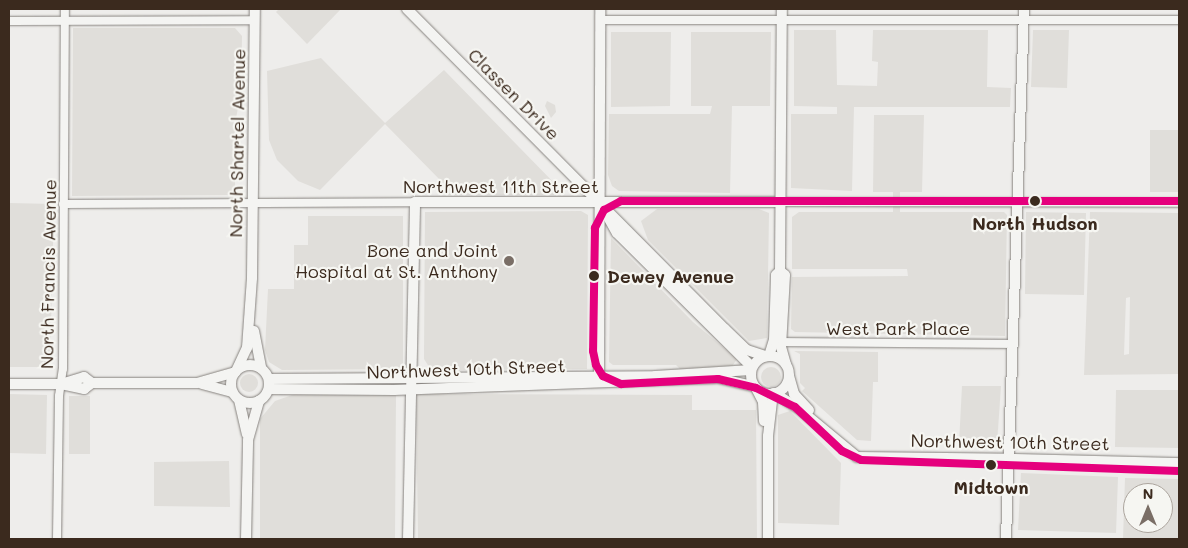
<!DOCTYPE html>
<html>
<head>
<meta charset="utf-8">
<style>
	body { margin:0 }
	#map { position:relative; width:1188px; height:548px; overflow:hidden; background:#eeedeb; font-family:Mali,sans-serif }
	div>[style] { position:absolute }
	.built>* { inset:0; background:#e0deda }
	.round { border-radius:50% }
	.roads { filter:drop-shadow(0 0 1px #87837f) drop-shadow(0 0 1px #87837f) }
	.minor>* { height:8px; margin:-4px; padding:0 4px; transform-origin:4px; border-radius:4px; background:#f4f4f2 }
	.tertiary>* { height:10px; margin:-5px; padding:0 5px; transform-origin:5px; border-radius:5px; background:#f4f4f2 }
	.tertiary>.ring { margin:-5px; padding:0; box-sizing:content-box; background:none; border:10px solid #f4f4f2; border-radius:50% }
	.secondary>* { height:11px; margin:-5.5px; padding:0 5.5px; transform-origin:5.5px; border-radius:5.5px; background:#f4f4f2 }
	.tram-1>* { height:8px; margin:-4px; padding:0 4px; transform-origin:4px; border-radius:4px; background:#e5007d }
	.dots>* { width:14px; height:14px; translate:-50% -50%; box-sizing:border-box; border:2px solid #f6f6f2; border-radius:50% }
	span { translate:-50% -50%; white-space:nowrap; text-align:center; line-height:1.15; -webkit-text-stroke:4.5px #f6f6f2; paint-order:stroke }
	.street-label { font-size:18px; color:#3b2a1e }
	.stop-label { font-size:18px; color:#3b2a1e; font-weight:700 }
	.left { translate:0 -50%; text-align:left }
	.poi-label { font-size:18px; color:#3b2a1e }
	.right { translate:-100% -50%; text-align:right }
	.frame { position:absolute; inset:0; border:10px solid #3b2a1e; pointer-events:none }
	.north { position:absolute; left:1123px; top:483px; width:50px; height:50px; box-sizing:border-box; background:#f6f6f2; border:1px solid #aba49d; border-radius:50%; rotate:0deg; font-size:14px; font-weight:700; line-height:20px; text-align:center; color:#3b2a1e }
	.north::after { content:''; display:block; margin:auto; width:18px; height:22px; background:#7a6e66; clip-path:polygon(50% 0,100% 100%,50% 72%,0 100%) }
</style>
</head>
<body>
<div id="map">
	<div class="built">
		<i style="clip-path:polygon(279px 9px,341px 9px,307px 44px,276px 12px)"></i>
		<i style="clip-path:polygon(73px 28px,235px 28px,242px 36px,241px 91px,235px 124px,235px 195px,72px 196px)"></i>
		<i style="clip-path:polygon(794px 30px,836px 30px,837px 85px,877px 86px,878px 62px,872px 61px,873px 30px,988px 30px,987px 87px,1011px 88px,1010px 107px,854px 107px,852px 191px,791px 188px,791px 114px,837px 114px,837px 107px,794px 106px)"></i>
		<i style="clip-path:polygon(1033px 30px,1069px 30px,1067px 88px,1031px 87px)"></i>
		<i style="clip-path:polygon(611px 32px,671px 32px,670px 106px,611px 107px)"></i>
		<i style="clip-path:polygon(691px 32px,771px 32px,770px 106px,732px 106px,730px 193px,619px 191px,612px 186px,608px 175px,609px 114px,710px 114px,712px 106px,691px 106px)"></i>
		<i style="clip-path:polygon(321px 58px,385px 123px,444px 70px,560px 189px,554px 195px,444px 195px,444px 184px,385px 124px,320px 190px,298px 181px,277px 160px,269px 140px,267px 71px)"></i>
		<i style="clip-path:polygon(547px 101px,555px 105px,556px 112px,551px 118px,545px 106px)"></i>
		<i style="clip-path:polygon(874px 115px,924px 115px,922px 192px,900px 192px,900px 212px,1004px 212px,1007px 215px,1005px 336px,795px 332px,791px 329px,792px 277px,908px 276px,907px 269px,792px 269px,792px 217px,799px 212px,893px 212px,893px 192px,873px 192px)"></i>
		<i style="clip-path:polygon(1150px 130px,1179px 130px,1179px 192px,1150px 192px)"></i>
		<i style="clip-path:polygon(9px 203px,54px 204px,50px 367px,9px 367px)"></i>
		<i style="clip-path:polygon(657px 209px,759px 209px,769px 213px,767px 338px,749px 341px,648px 240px,641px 221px)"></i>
		<i style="clip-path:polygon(581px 211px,588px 215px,587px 369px,431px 370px,424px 359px,425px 212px)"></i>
		<i style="clip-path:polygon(1026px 212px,1086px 213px,1084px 295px,1025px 294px)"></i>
		<i style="clip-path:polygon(evenodd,1090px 212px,1179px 213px,1179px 374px,1084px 375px,1090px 212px,1130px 297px,1129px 354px,1124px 355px,1126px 298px,1130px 297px)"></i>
		<i style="clip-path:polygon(308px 216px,403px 216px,403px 369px,282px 370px,269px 362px,265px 350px,268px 289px,294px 289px,294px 245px,308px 245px)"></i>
		<i style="clip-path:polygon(611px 238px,693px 322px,737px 359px,731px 368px,680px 369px,676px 365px,613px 365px,609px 362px)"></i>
		<i style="clip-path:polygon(794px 351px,878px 352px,878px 382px,873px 382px,871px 441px,857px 440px,802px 391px,805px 388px,800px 383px,800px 354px)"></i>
		<i class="round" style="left:761px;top:367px;width:20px;height:20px"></i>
		<i class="round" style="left:240px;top:374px;width:18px;height:18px"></i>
		<i style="clip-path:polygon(962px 386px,1001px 386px,997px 444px,959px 444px)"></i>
		<i style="clip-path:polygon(1116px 390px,1179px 390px,1179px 448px,1115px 447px)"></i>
		<i style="clip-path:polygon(9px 394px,47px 395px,46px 454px,9px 453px)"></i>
		<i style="clip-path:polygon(295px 394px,396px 394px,395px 539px,260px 539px,260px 419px,275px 401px)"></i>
		<i style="clip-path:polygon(416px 394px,692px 395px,692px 410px,756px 410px,757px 539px,418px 539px)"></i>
		<i style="clip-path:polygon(69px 396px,90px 396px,90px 454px,69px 454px)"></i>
		<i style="clip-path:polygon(790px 411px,841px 463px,839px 525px,778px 523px,778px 415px)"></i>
		<i style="clip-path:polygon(229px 461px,230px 507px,154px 506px,154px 462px)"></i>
		<i style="clip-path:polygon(1021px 473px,1118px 477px,1116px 533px,1018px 530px)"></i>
		<i style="clip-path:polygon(evenodd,1125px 478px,1179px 479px,1179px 539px,1123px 539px,1125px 478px,1133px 493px,1163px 493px,1163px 523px,1133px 523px,1133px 493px)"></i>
	</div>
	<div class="roads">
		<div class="minor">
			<i style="left:600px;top:20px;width:579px"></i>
			<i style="left:9px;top:21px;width:245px;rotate:-0.2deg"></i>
			<i style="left:780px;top:202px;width:399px;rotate:0.1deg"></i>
			<i style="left:63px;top:204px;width:352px;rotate:-0.3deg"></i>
			<i style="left:781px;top:342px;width:233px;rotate:0.5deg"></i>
			<i style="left:57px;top:539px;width:143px;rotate:-89.2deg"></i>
			<i style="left:59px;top:396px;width:27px;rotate:-82deg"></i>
			<i style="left:63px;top:369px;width:360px;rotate:-89.7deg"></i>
		</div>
		<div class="tertiary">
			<i style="left:407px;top:9px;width:451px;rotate:45.2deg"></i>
			<i style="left:725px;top:329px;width:30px;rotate:44deg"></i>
			<i style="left:747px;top:350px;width:20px;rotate:18deg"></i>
			<i style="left:608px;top:217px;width:18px;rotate:61deg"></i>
			<i style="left:617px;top:233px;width:190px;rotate:44.8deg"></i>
			<i style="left:780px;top:271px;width:6px;rotate:39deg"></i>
			<i style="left:785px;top:275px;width:72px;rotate:93.2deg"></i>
			<i style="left:781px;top:347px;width:18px;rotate:74deg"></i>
			<i style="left:254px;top:331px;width:38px;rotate:79deg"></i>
			<i class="ring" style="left:751px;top:356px;width:28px;height:28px"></i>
			<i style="left:769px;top:356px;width:17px;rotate:-73deg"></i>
			<i style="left:774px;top:340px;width:65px;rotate:-88.2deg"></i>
			<i style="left:776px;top:275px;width:6px;rotate:-45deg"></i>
			<i style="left:780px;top:271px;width:262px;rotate:-89.6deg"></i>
			<i class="ring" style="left:231px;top:365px;width:28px;height:28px"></i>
			<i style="left:237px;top:369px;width:23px;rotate:-65deg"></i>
			<i style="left:247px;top:348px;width:70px;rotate:-85.9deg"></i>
			<i style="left:252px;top:278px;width:269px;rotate:-89.4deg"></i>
			<i style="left:789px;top:376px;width:19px;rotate:74deg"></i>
			<i style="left:794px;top:394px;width:22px;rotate:47deg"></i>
			<i style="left:269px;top:379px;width:386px;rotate:-0.4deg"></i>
			<i style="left:655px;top:376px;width:96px;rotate:-3.6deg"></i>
			<i style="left:599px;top:382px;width:373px;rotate:-89.8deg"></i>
			<i style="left:9px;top:384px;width:52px"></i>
			<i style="left:61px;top:384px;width:24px;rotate:12deg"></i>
			<i style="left:84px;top:389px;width:10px;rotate:-37deg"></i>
			<i style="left:61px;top:384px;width:24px;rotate:-17deg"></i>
			<i style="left:84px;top:377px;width:10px;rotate:37deg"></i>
			<i style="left:92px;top:383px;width:105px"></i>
			<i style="left:197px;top:383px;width:40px;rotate:-16deg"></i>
			<i style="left:202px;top:384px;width:31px;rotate:15deg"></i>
			<i style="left:756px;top:388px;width:16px;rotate:63deg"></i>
			<i style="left:763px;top:402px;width:19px;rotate:87deg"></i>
			<i style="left:269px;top:389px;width:125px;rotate:0.5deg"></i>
			<i style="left:394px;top:390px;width:324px;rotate:-2.1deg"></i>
			<i style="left:718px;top:378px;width:37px;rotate:13deg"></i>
			<i style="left:774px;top:393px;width:28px;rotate:32deg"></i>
			<i style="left:798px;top:408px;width:77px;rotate:39.7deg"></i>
			<i style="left:857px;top:457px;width:153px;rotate:0.7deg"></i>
			<i style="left:239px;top:400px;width:35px;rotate:77deg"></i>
			<i style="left:246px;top:539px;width:99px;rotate:-88.8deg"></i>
			<i style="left:248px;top:440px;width:41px;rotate:-74.2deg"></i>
			<i style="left:408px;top:539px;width:337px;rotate:-88.8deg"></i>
			<i style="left:415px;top:202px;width:365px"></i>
			<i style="left:768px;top:539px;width:103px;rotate:-90deg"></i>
			<i style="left:768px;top:436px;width:43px;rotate:-83.4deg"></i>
			<i style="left:1006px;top:539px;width:530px;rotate:-88.05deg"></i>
		</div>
		<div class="secondary">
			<i style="left:1010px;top:459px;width:169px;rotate:1.4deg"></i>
		</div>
	</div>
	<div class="tram-1">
		<i style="left:1179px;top:201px;width:558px;rotate:180deg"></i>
		<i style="left:621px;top:201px;width:19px;rotate:152deg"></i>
		<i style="left:604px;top:210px;width:20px;rotate:117deg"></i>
		<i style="left:595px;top:228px;width:123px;rotate:90.9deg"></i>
		<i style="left:593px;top:351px;width:14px;rotate:78deg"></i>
		<i style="left:596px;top:365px;width:13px;rotate:58deg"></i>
		<i style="left:603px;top:376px;width:20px;rotate:24deg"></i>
		<i style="left:621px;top:384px;width:97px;rotate:-3deg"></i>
		<i style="left:718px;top:379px;width:39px;rotate:13deg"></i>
		<i style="left:756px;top:388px;width:43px;rotate:26deg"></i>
		<i style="left:795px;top:407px;width:64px;rotate:43.1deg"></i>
		<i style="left:842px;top:451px;width:21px;rotate:25deg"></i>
		<i style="left:861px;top:460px;width:318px;rotate:2deg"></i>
	</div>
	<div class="dots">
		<i style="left:1035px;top:201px;background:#3b2a1e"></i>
		<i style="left:509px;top:261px;background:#7a6e66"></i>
		<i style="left:594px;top:276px;background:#3b2a1e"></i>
		<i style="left:991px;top:465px;background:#3b2a1e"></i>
	</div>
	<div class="street-label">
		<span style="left:514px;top:94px;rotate:45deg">Classen Drive</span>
		<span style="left:237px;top:143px;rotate:-89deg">North Shartel Avenue</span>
		<span style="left:501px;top:186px">Northwest 11th Street</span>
		<span style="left:48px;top:274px;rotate:-89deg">North Francis Avenue</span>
		<span style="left:898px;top:328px">West Park Place</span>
		<span style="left:466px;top:369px;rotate:-2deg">Northwest 10th Street</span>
		<span style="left:1010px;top:442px;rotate:1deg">Northwest 10th Street</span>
	</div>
	<div class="stop-label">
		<span style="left:1035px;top:223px">North Hudson</span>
		<span class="left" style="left:607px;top:276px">Dewey Avenue</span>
		<span style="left:991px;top:487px">Midtown</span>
	</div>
	<div class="poi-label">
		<span class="right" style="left:498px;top:261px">Bone and Joint<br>Hospital at St. Anthony</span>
	</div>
	<div class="frame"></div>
	<div class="north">N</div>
</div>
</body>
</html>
